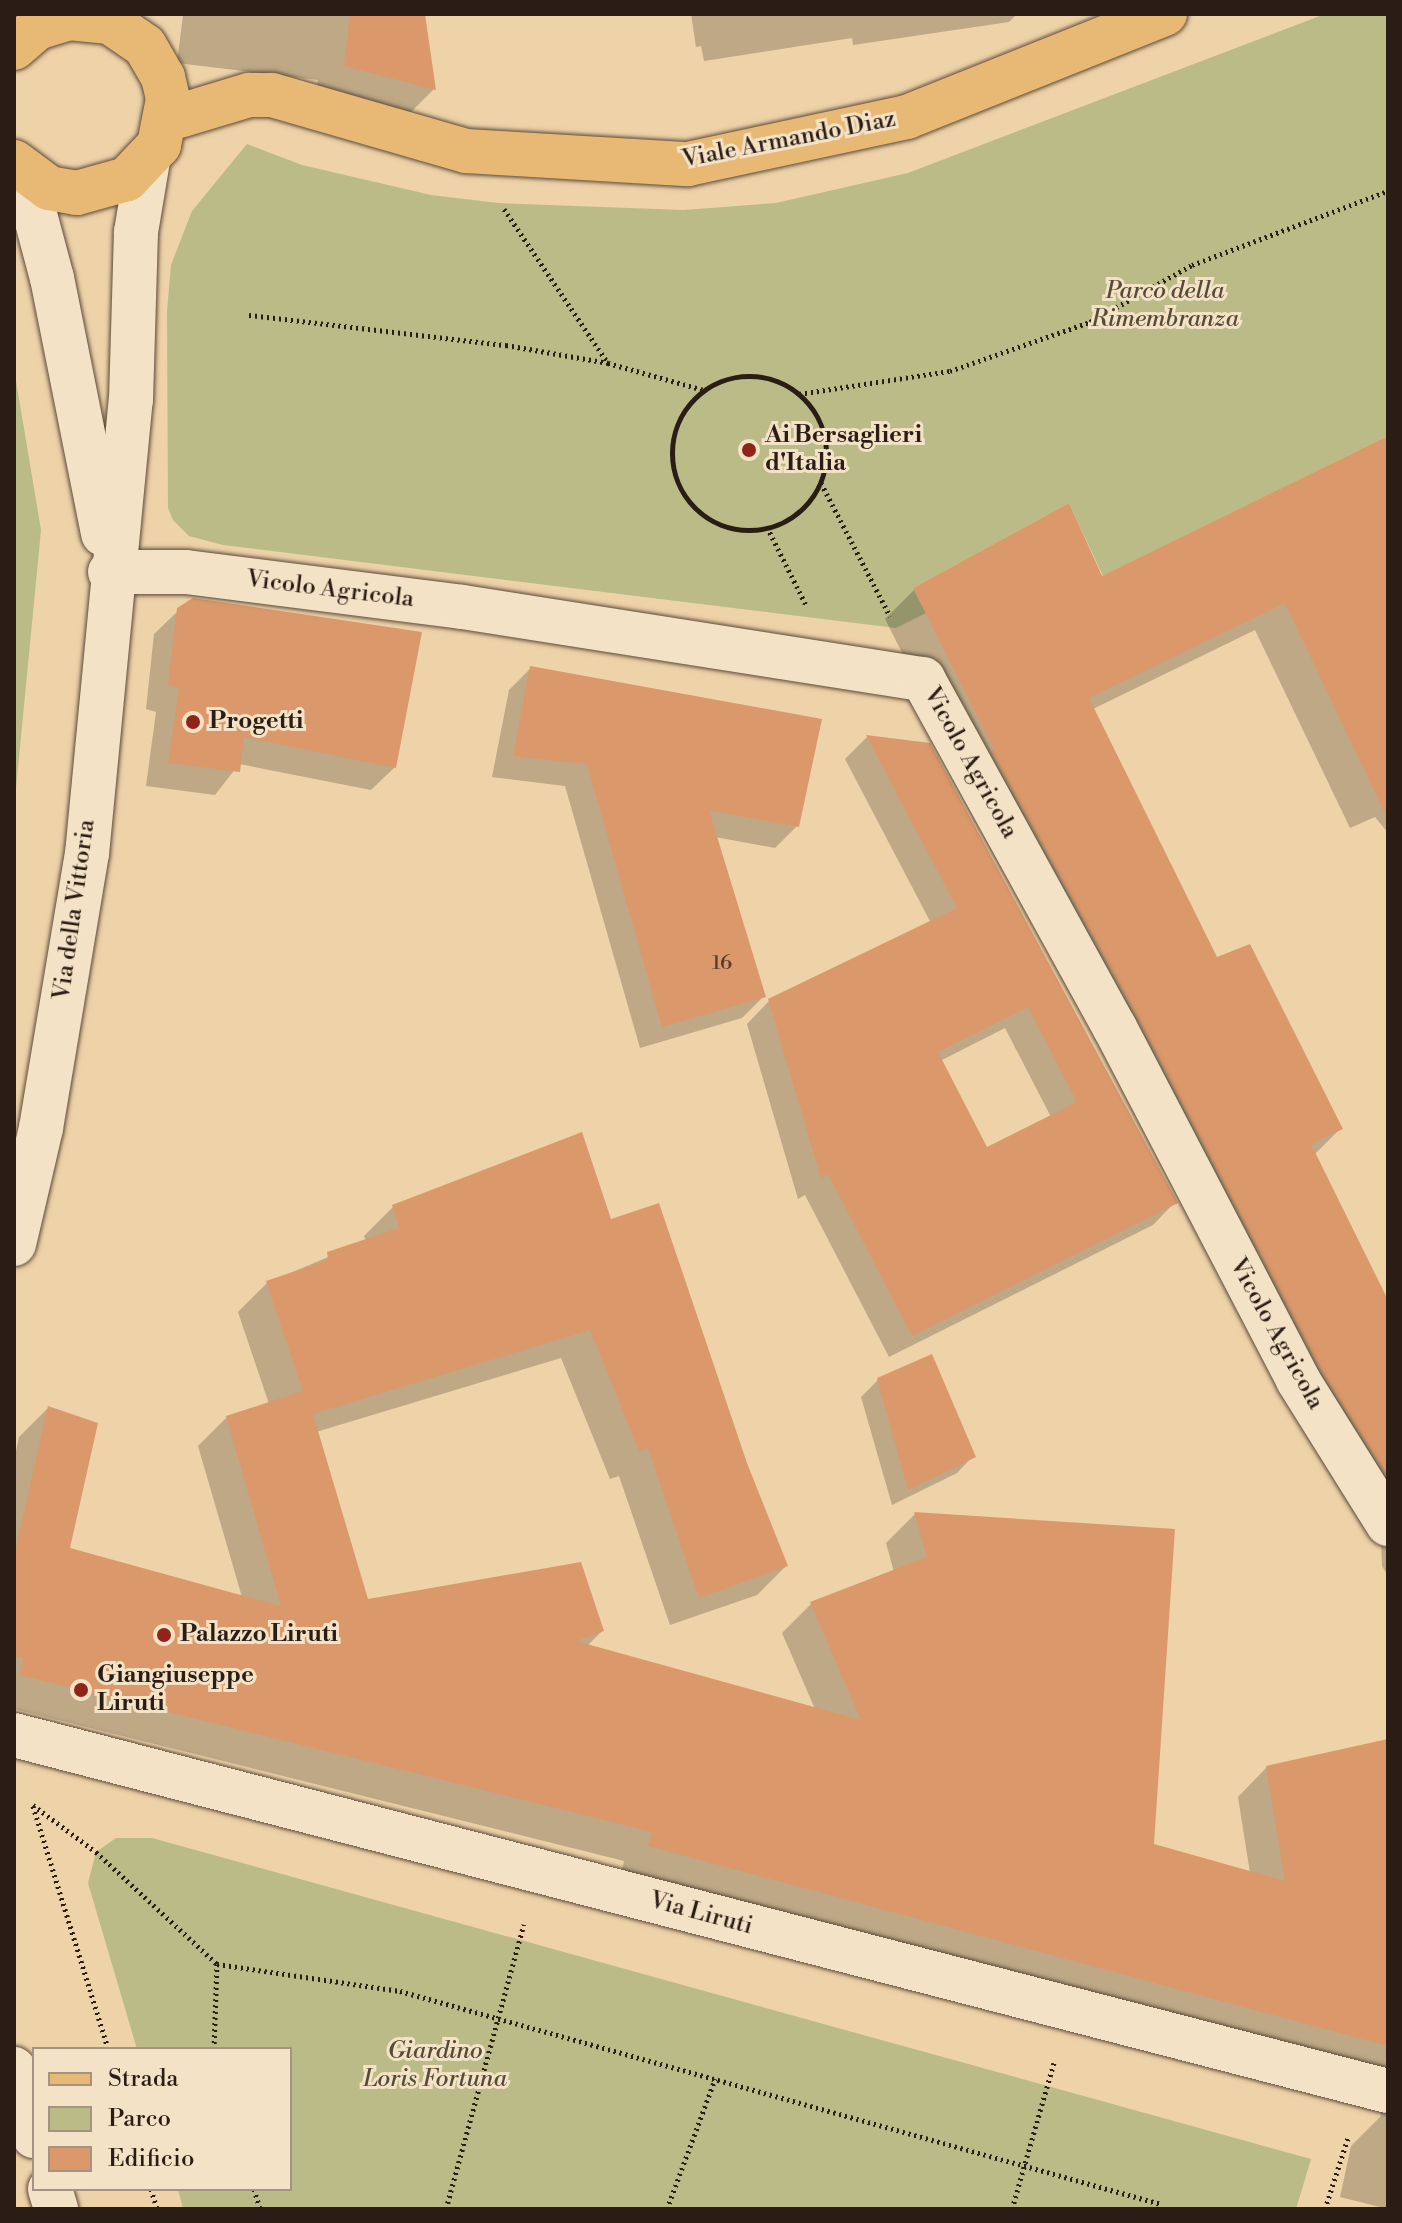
<!DOCTYPE html>
<html>
<head>
<meta charset="utf-8">
<style>
	body { margin:0 }
	#map { position:relative; width:1402px; height:2223px; overflow:hidden; background:#eed2a8; font-family:"Libre Bodoni",serif }
	div>[style] { position:absolute }
	.green>* { inset:0; background:#babb86 }
	.shadow>* { inset:0; background:#0003 }
	.building>* { inset:0; background:#db996b }
	.path>* { height:5px; margin-top:-2.5px; transform-origin:0; background:repeating-linear-gradient(90deg,#2a1d16 0 2px,transparent 0 6px) }
	.path>.ring { margin:-2.5px; padding:0; box-sizing:content-box; background:none; border:5px solid #2a1d16; border-radius:50% }
	.roads { filter:drop-shadow(0 0 2px #5b4a3a) drop-shadow(0 0 2px #5b4a3a) }
	.minor>* { height:44px; margin:-22px; padding:0 22px; transform-origin:22px; border-radius:22px; background:#f4e2c6 }
	.major>* { height:44px; margin:-22px; padding:0 22px; transform-origin:22px; border-radius:22px; background:#e7b974 }
	.dots>* { width:22px; height:22px; translate:-50% -50%; box-sizing:border-box; border:4px solid #f4e2c6; border-radius:50% }
	span { translate:-50% -50%; white-space:nowrap; text-align:center; line-height:1.15; -webkit-text-stroke:6px #f4e2c6; paint-order:stroke }
	.number-label { font-size:20px; color:#563c2b }
	.number-label span { -webkit-text-stroke-width:0 }
	.street-label { font-size:24px; color:#2a1d16 }
	.park-label { font-size:24px; color:#554c38; font-style:italic }
	.poi-label { font-size:24px; color:#2a1d16; font-weight:700 }
	.left { translate:0 -50%; text-align:left }
	.frame { position:absolute; inset:0; border:16px solid #2a1d16; pointer-events:none }
	.legend { position:absolute; left:32px; top:2047px; width:260px; height:144px; box-sizing:border-box; background:#f4e2c6; border:2px solid #a39380; margin:0; padding:10px 14px; list-style:none; font-size:24px; color:#2a1d16 }
	.legend li { display:flex; align-items:center; gap:16px; height:40px }
	.legend b { width:40px; border:2px solid #a39380 }
</style>
</head>
<body>
<div id="map">
	<div class="green">
		<i style="clip-path:polygon(1325px 14px,1388px 14px,1388px 436px,1103px 576px,1069px 503px,913px 588px,926px 613px,896px 628px,223px 545px,189px 536px,173px 520px,168px 508px,167px 311px,171px 265px,192px 211px,247px 144px,302px 165px,431px 195px,498px 203px,683px 210px,776px 203px,908px 173px)"></i>
		<i style="clip-path:polygon(14px 369px,41px 530px,14px 809px)"></i>
		<i style="clip-path:polygon(116px 1838px,152px 1838px,1311px 2159px,1296px 2209px,183px 2209px,178px 2189px,290px 2189px,290px 2049px,137px 2049px,88px 1883px,96px 1852px)"></i>
	</div>
	<div class="shadow">
		<i style="clip-path:polygon(174px 14px,424px 14px,434px 89px,406px 117px,316px 94px,318px 80px,177px 63px,183px 15px)"></i>
		<i style="clip-path:polygon(691px 14px,1017px 14px,1009px 22px,853px 45px,852px 38px,704px 61px,701px 46px,696px 47px)"></i>
		<i style="clip-path:polygon(1388px 439px,1388px 833px,1375px 817px,1350px 828px,1255px 630px,1093px 709px,1216px 959px,1249px 946px,1340px 1129px,1314px 1155px,1388px 1304px,1388px 1576px,1382px 1566px,1381px 1540px,966px 779px,885px 619px,914px 590px,1102px 579px)"></i>
		<i style="clip-path:polygon(179px 610px,395px 767px,371px 790px,239px 764px,215px 795px,146px 786px,156px 712px,146px 709px,154px 634px)"></i>
		<i style="clip-path:polygon(531px 668px,797px 826px,775px 848px,715px 837px,764px 996px,742px 1018px,640px 1048px,565px 786px,492px 777px,509px 690px)"></i>
		<i style="clip-path:polygon(evenodd,867px 737px,928px 745px,1175px 1202px,1153px 1225px,889px 1357px,805px 1195px,798px 1199px,747px 1024px,769px 1001px,931px 923px,845px 759px,867px 737px,1005px 1028px,1051px 1117px,986px 1149px,940px 1061px,1005px 1028px)"></i>
		<i style="clip-path:polygon(393px 1207px,610px 1222px,745px 1464px,786px 1566px,757px 1595px,670px 1625px,619px 1476px,610px 1479px,561px 1358px,316px 1432px,367px 1602px,602px 1631px,587px 1646px,815px 1709px,782px 1633px,811px 1604px,894px 1572px,886px 1543px,915px 1514px,1152px 1845px,1250px 1873px,1238px 1797px,1267px 1767px,1388px 1741px,1388px 2209px,1340px 2197px,1351px 2146px,1381px 2116px,1377px 2103px,621px 1875px,624px 1861px,14px 1709px,14px 1461px,19px 1437px,48px 1408px,67px 1549px,242px 1597px,198px 1446px,227px 1417px,269px 1404px,238px 1312px,267px 1283px,366px 1241px,364px 1236px)"></i>
		<i style="clip-path:polygon(878px 1380px,973px 1456px,957px 1473px,892px 1505px,861px 1397px)"></i>
	</div>
	<div class="building">
		<i style="clip-path:polygon(350px 14px,425px 14px,436px 90px,344px 66px)"></i>
		<i style="clip-path:polygon(1388px 436px,1388px 820px,1285px 603px,1089px 698px,1217px 957px,1250px 944px,1343px 1129px,1311px 1144px,1388px 1300px,1388px 1477px,1320px 1368px,1137px 1016px,991px 750px,995px 751px,913px 588px,1069px 503px,1102px 576px)"></i>
		<i style="clip-path:polygon(193px 598px,422px 632px,396px 768px,244px 737px,240px 772px,168px 763px,179px 688px,168px 685px,177px 608px)"></i>
		<i style="clip-path:polygon(530px 666px,822px 719px,799px 827px,709px 810px,766px 997px,662px 1027px,587px 764px,513px 756px)"></i>
		<i style="clip-path:polygon(evenodd,866px 735px,930px 743px,1178px 1203px,912px 1336px,828px 1174px,821px 1178px,768px 999px,957px 908px,866px 735px,1028px 1007px,1077px 1102px,987px 1147px,938px 1052px,1028px 1007px)"></i>
		<i style="clip-path:polygon(582px 1132px,611px 1219px,659px 1203px,747px 1463px,788px 1566px,699px 1598px,648px 1448px,639px 1451px,590px 1330px,313px 1414px,368px 1599px,581px 1562px,604px 1631px,576px 1641px,861px 1720px,810px 1602px,927px 1557px,914px 1512px,1175px 1529px,1154px 1844px,1285px 1881px,1266px 1766px,1388px 1739px,1388px 2046px,648px 1846px,652px 1832px,20px 1675px,23px 1658px,14px 1656px,14px 1556px,48px 1406px,98px 1423px,70px 1548px,281px 1606px,226px 1416px,303px 1391px,266px 1281px,328px 1260px,327px 1252px,399px 1228px,392px 1205px)"></i>
		<i style="clip-path:polygon(932px 1354px,976px 1457px,908px 1490px,877px 1378px)"></i>
	</div>
	<div class="path">
		<i style="left:504px;top:209px;width:186px;rotate:56deg"></i>
		<i style="left:249px;top:315px;width:259px;rotate:6.7deg"></i>
		<i style="left:506px;top:345px;width:104px;rotate:10deg"></i>
		<i style="left:608px;top:363px;width:100px;rotate:15.7deg"></i>
		<i class="ring" style="left:672px;top:376px;width:149px;height:149px"></i>
		<i style="left:799px;top:394px;width:153px;rotate:-8.7deg"></i>
		<i style="left:950px;top:371px;width:148px;rotate:-19.3deg"></i>
		<i style="left:1090px;top:322px;width:117px;rotate:-29.2deg"></i>
		<i style="left:1192px;top:265px;width:210px;rotate:-20.7deg"></i>
		<i style="left:821px;top:483px;width:150px;rotate:62.6deg"></i>
		<i style="left:767px;top:527px;width:87px;rotate:63.4deg"></i>
		<i style="left:33px;top:1805px;width:79px;rotate:36.7deg"></i>
		<i style="left:96px;top:1852px;width:165px;rotate:42.8deg"></i>
		<i style="left:217px;top:1964px;width:185px;rotate:8.4deg"></i>
		<i style="left:400px;top:1991px;width:790px;rotate:15.64deg"></i>
		<i style="left:33px;top:1806px;width:254px;rotate:72.8deg"></i>
		<i style="left:214px;top:2049px;width:85px;rotate:-88deg"></i>
		<i style="left:151px;top:2189px;width:21px;rotate:73deg"></i>
		<i style="left:254px;top:2189px;width:21px;rotate:73deg"></i>
		<i style="left:446px;top:2209px;width:295px;rotate:-74.7deg"></i>
		<i style="left:667px;top:2209px;width:139px;rotate:-69.7deg"></i>
		<i style="left:1012px;top:2209px;width:152px;rotate:-74deg"></i>
		<i style="left:1325px;top:2209px;width:75px;rotate:-72.1deg"></i>
	</div>
	<div class="roads">
		<div class="minor">
			<i style="left:24px;top:173px;width:109px;rotate:75.1deg"></i>
			<i style="left:52px;top:278px;width:261px;rotate:78.7deg"></i>
			<i style="left:110px;top:572px;width:76px"></i>
			<i style="left:186px;top:572px;width:278px;rotate:7.2deg"></i>
			<i style="left:462px;top:607px;width:467px;rotate:8.9deg"></i>
			<i style="left:923px;top:679px;width:398px;rotate:61.2deg"></i>
			<i style="left:1115px;top:1028px;width:397px;rotate:62.5deg"></i>
			<i style="left:1298px;top:1380px;width:170px;rotate:58deg"></i>
			<i style="left:14px;top:1244px;width:119px;rotate:-76.9deg"></i>
			<i style="left:41px;top:1128px;width:278px;rotate:-80.5deg"></i>
			<i style="left:87px;top:854px;width:456px;rotate:-84.5deg"></i>
			<i style="left:131px;top:400px;width:168px;rotate:-88.3deg"></i>
			<i style="left:136px;top:232px;width:73px;rotate:-80.5deg"></i>
			<i style="left:14px;top:1735px;width:1419px;rotate:14.53deg"></i>
			<i style="left:14px;top:2069px;width:70px;rotate:73.4deg"></i>
			<i style="left:50px;top:2189px;width:21px;rotate:73deg"></i>
		</div>
		<div class="major">
			<i style="left:14px;top:48px;width:30px;rotate:-41deg"></i>
			<i style="left:37px;top:28px;width:34px;rotate:-17deg"></i>
			<i style="left:69px;top:18px;width:41px;rotate:5.6deg"></i>
			<i style="left:110px;top:22px;width:42px;rotate:34.4deg"></i>
			<i style="left:145px;top:46px;width:36px;rotate:60deg"></i>
			<i style="left:163px;top:77px;width:23px;rotate:77deg"></i>
			<i style="left:168px;top:99px;width:47px;rotate:101.1deg"></i>
			<i style="left:159px;top:145px;width:47px;rotate:133.3deg"></i>
			<i style="left:127px;top:179px;width:52px;rotate:164.4deg"></i>
			<i style="left:77px;top:193px;width:28px;rotate:-170deg"></i>
			<i style="left:49px;top:188px;width:44px;rotate:-143.4deg"></i>
			<i style="left:166px;top:120px;width:87px;rotate:-16.8deg"></i>
			<i style="left:249px;top:95px;width:23px"></i>
			<i style="left:272px;top:95px;width:202px;rotate:16.1deg"></i>
			<i style="left:466px;top:151px;width:222px;rotate:3.4deg"></i>
			<i style="left:688px;top:164px;width:224px;rotate:-12.1deg"></i>
			<i style="left:907px;top:117px;width:278px;rotate:-21.8deg"></i>
		</div>
	</div>
	<div class="dots">
		<i style="left:749px;top:450px;background:#8f2418"></i>
		<i style="left:193px;top:722px;background:#8f2418"></i>
		<i style="left:164px;top:1635px;background:#8f2418"></i>
		<i style="left:81px;top:1690px;background:#8f2418"></i>
	</div>
	<div class="number-label">
		<span style="left:722px;top:963px">16</span>
	</div>
	<div class="street-label">
		<span style="left:789px;top:140px;rotate:-11deg">Viale Armando Diaz</span>
		<span style="left:330px;top:590px;rotate:7deg">Vicolo Agricola</span>
		<span style="left:970px;top:763px;rotate:61deg">Vicolo Agricola</span>
		<span style="left:75px;top:910px;rotate:-82deg">Via della Vittoria</span>
		<span style="left:1276px;top:1334px;rotate:61deg">Vicolo Agricola</span>
		<span style="left:701px;top:1914px;rotate:15deg">Via Liruti</span>
	</div>
	<div class="park-label">
		<span style="left:1165px;top:306px">Parco della<br>Rimembranza</span>
		<span style="left:435px;top:2066px">Giardino<br>Loris Fortuna</span>
	</div>
	<div class="poi-label">
		<span class="left" style="left:765px;top:450px">Ai Bersaglieri<br>d'Italia</span>
		<span class="left" style="left:209px;top:722px">Progetti</span>
		<span class="left" style="left:180px;top:1635px">Palazzo Liruti</span>
		<span class="left" style="left:97px;top:1690px">Giangiuseppe<br>Liruti</span>
	</div>
	<div class="frame"></div>
	<ul class="legend">
	<li><b style="height:10px;background:#e7b974"></b>Strada</li>
	<li><b style="height:22px;background:#babb86"></b>Parco</li>
	<li><b style="height:22px;background:#db996b"></b>Edificio</li>
	</ul>
</div>
</body>
</html>
